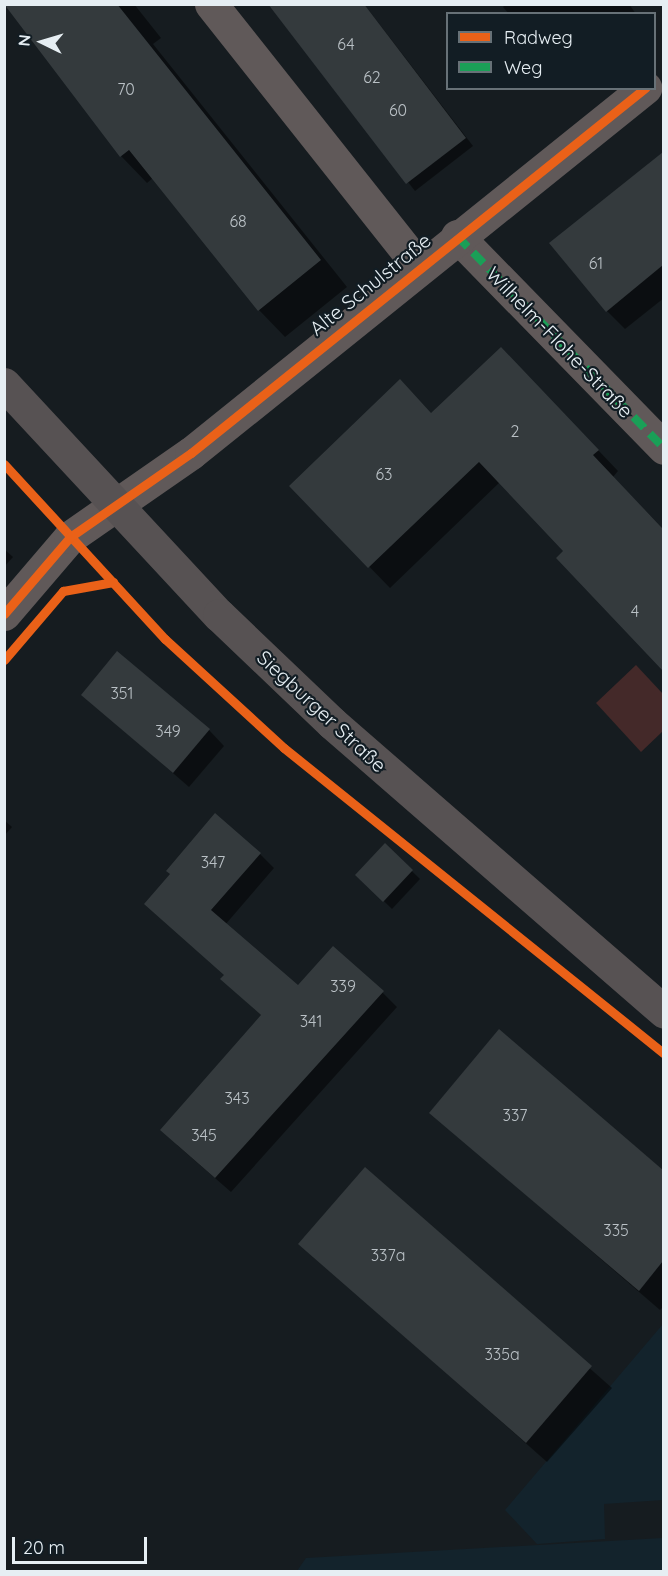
<!DOCTYPE html>
<html>
<head>
<meta charset="utf-8">
<style>
	body { margin:0 }
	#map { position:relative; width:668px; height:1576px; overflow:hidden; background:#161c20; font-family:Quicksand,sans-serif }
	div>[style] { position:absolute }
	.built>* { inset:0; background:#13232c }
	.green>* { inset:0; background:#442929 }
	.shadow>* { inset:0; background:#0007 }
	.building>* { inset:0; background:#343a3d }
	.street>* { height:33px; margin:-16.5px; padding:0 16.5px; transform-origin:16.5px; border-radius:16.5px; background:#605959 }
	.secondary>* { height:33px; margin:-16.5px; padding:0 16.5px; transform-origin:16.5px; border-radius:16.5px; background:#575253 }
	.quiet>* { height:8px; margin-top:-4px; transform-origin:0; background:repeating-linear-gradient(90deg,#1a9f57 0 15px,transparent 0 23px) }
	.cycleway>* { height:9px; margin:-4.5px; padding:0 4.5px; transform-origin:4.5px; border-radius:4.5px; background:#ea6118 }
	span { translate:-50% -50%; white-space:nowrap; text-align:center; line-height:1.15; -webkit-text-stroke:4.5px #121d24; paint-order:stroke }
	.number-label { font-size:16px; color:#bac1c6 }
	.number-label span { -webkit-text-stroke-width:0 }
	.street-label { font-size:20px; color:#e6eef3 }
	.frame { position:absolute; inset:0; border:6px solid #e6eef3; pointer-events:none }
	.legend { position:absolute; left:446px; top:12px; width:210px; height:78px; box-sizing:border-box; background:#121d24; border:2px solid #677177; margin:0; padding:8px 10px; list-style:none; font-size:18px; color:#e6eef3 }
	.legend li { display:flex; align-items:center; gap:12px; height:30px }
	.legend b { width:30px; border:2px solid #677177 }
	.north { position:absolute; left:12px; top:12px; width:60px; height:60px; -webkit-text-stroke:4px #121d24; paint-order:stroke; rotate:275deg; font-size:16px; font-weight:700; line-height:24px; text-align:center; color:#e6eef3 }
	.north::after { content:''; display:block; margin:auto; width:21px; height:27px; background:#e6eef3; clip-path:polygon(50% 0,100% 100%,50% 72%,0 100%) }
	.scale { position:absolute; left:12px; top:1537px; width:135px; height:27px; box-sizing:border-box; border:3px solid #e6eef3; border-top:0; padding-left:8px; font-size:18px; line-height:21px; white-space:nowrap; color:#e6eef3; -webkit-text-stroke:4px #121d24; paint-order:stroke }
</style>
</head>
<body>
<div id="map">
	<div class="built">
		<i style="clip-path:polygon(663px 1324px,663px 1500px,604px 1504px,605px 1539px,537px 1544px,505px 1510px)"></i>
		<i style="clip-path:polygon(663px 1538px,663px 1571px,297px 1571px,306px 1558px)"></i>
	</div>
	<div class="green">
		<i style="clip-path:polygon(636px 665px,663px 694px,663px 731px,641px 752px,596px 703px)"></i>
	</div>
	<div class="shadow">
		<i style="clip-path:polygon(5px 4px,134px 4px,161px 38px,153px 44px,347px 287px,285px 337px,259px 310px,153px 178px,147px 183px,121px 156px)"></i>
		<i style="clip-path:polygon(364px 4px,473px 146px,415px 191px,279px 17px)"></i>
		<i style="clip-path:polygon(506px 4px,629px 4px,636px 14px,509px 14px,503px 7px)"></i>
		<i style="clip-path:polygon(664px 164px,664px 298px,625px 329px,607px 311px)"></i>
		<i style="clip-path:polygon(521px 369px,618px 471px,613px 477px,664px 530px,664px 668px,558px 558px,565px 551px,500px 482px,390px 588px,291px 486px)"></i>
		<i style="clip-path:polygon(4px 549px,13px 557px,4px 567px)"></i>
		<i style="clip-path:polygon(83px 695px,209px 730px,224px 746px,189px 787px)"></i>
		<i style="clip-path:polygon(4px 820px,12px 827px,4px 836px)"></i>
		<i style="clip-path:polygon(385px 845px,420px 879px,392px 909px,357px 875px)"></i>
		<i style="clip-path:polygon(260px 854px,274px 868px,225px 925px,298px 987px,382px 992px,397px 1007px,231px 1192px,177px 1145px,262px 1016px,222px 979px,226px 976px,146px 904px)"></i>
		<i style="clip-path:polygon(499px 1032px,664px 1171px,664px 1306px,660px 1310px,431px 1113px)"></i>
		<i style="clip-path:polygon(365px 1169px,612px 1388px,547px 1462px,300px 1244px)"></i>
	</div>
	<div class="building">
		<i style="clip-path:polygon(4px 4px,117px 4px,321px 260px,258px 311px,129px 150px,120px 157px)"></i>
		<i style="clip-path:polygon(268px 4px,364px 4px,466px 138px,406px 184px)"></i>
		<i style="clip-path:polygon(663px 152px,663px 265px,606px 312px,549px 243px)"></i>
		<i style="clip-path:polygon(501px 347px,599px 450px,593px 455px,663px 529px,663px 671px,556px 558px,563px 551px,479px 462px,368px 568px,289px 486px,400px 379px,431px 413px)"></i>
		<i style="clip-path:polygon(117px 651px,210px 729px,173px 773px,81px 695px)"></i>
		<i style="clip-path:polygon(215px 813px,261px 853px,211px 910px,298px 985px,333px 946px,384px 991px,215px 1178px,160px 1130px,261px 1015px,220px 979px,224px 975px,144px 904px,170px 874px,166px 871px)"></i>
		<i style="clip-path:polygon(385px 843px,413px 870px,383px 902px,355px 875px)"></i>
		<i style="clip-path:polygon(499px 1029px,663px 1170px,663px 1261px,639px 1291px,429px 1113px)"></i>
		<i style="clip-path:polygon(365px 1167px,592px 1366px,526px 1443px,298px 1244px)"></i>
	</div>
	<div class="street">
		<i style="left:211px;top:4px;width:335px;rotate:51.6deg"></i>
		<i style="left:457px;top:236px;width:296px;rotate:45.7deg"></i>
		<i style="left:4px;top:614px;width:101px;rotate:-49.4deg"></i>
		<i style="left:70px;top:537px;width:147px;rotate:-34.8deg"></i>
		<i style="left:191px;top:453px;width:583px;rotate:-38.8deg"></i>
	</div>
	<div class="secondary">
		<i style="left:4px;top:384px;width:316px;rotate:47.1deg"></i>
		<i style="left:219px;top:615px;width:156px;rotate:43.7deg"></i>
		<i style="left:332px;top:723px;width:440px;rotate:41deg"></i>
	</div>
	<div class="quiet">
		<i style="left:457px;top:236px;width:296px;rotate:45.7deg"></i>
	</div>
	<div class="cycleway">
		<i style="left:4px;top:464px;width:238px;rotate:47.4deg"></i>
		<i style="left:165px;top:639px;width:161px;rotate:42.5deg"></i>
		<i style="left:284px;top:748px;width:487px;rotate:38.8deg"></i>
		<i style="left:4px;top:614px;width:101px;rotate:-49.4deg"></i>
		<i style="left:70px;top:537px;width:147px;rotate:-34.8deg"></i>
		<i style="left:191px;top:453px;width:583px;rotate:-38.8deg"></i>
		<i style="left:4px;top:660px;width:91px;rotate:-49.5deg"></i>
		<i style="left:63px;top:591px;width:51px;rotate:-10.2deg"></i>
	</div>
	<div class="number-label">
		<span style="left:346px;top:44px">64</span>
		<span style="left:372px;top:77px">62</span>
		<span style="left:126px;top:89px">70</span>
		<span style="left:398px;top:110px">60</span>
		<span style="left:238px;top:221px">68</span>
		<span style="left:596px;top:263px">61</span>
		<span style="left:515px;top:431px">2</span>
		<span style="left:384px;top:474px">63</span>
		<span style="left:635px;top:611px">4</span>
		<span style="left:122px;top:693px">351</span>
		<span style="left:168px;top:731px">349</span>
		<span style="left:213px;top:862px">347</span>
		<span style="left:343px;top:986px">339</span>
		<span style="left:311px;top:1021px">341</span>
		<span style="left:237px;top:1098px">343</span>
		<span style="left:515px;top:1115px">337</span>
		<span style="left:204px;top:1135px">345</span>
		<span style="left:616px;top:1230px">335</span>
		<span style="left:388px;top:1255px">337a</span>
		<span style="left:502px;top:1354px">335a</span>
	</div>
	<div class="street-label">
		<span style="left:370px;top:284px;rotate:-39deg">Alte Schulstraße</span>
		<span style="left:560px;top:342px;rotate:46deg">Wilhelm-Flohe-Straße</span>
		<span style="left:322px;top:711px;rotate:43deg">Siegburger Straße</span>
	</div>
	<div class="frame"></div>
	<ul class="legend">
	<li><b style="height:8px;background:#ea6118"></b>Radweg</li>
	<li><b style="height:8px;background:#1a9f57"></b>Weg</li>
	</ul>
	<div class="north">N</div>
	<div class="scale">20 m</div>
</div>
</body>
</html>
